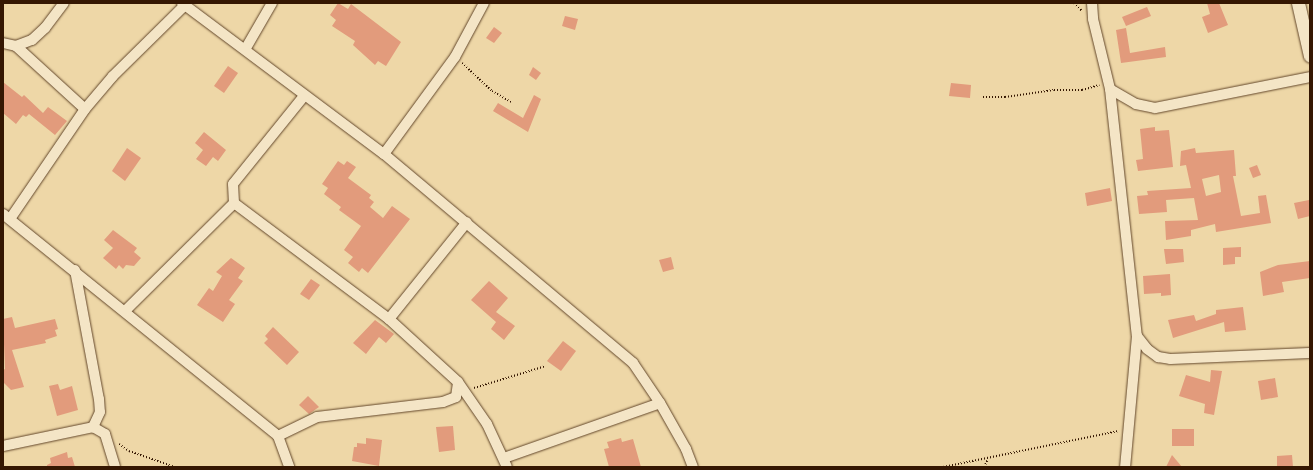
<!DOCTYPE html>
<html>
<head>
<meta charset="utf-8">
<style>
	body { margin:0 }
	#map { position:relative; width:1313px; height:470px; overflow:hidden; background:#eed7a7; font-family:"Libre Bodoni",serif }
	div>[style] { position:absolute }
	.building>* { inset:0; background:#e29b7c }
	.path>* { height:2px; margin-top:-1px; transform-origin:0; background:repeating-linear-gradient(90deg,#351702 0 1px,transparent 0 3px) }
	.roads { filter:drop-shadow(0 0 1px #63472b) drop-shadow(0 0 1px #63472b) }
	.street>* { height:10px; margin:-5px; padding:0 5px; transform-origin:5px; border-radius:5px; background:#f4e5c6 }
	.secondary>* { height:13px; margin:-6.5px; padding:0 6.5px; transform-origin:6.5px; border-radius:6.5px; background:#f4e5c6 }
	span { translate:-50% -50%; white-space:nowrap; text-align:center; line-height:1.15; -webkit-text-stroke:4px #f4e5c6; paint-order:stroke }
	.frame { position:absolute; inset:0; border:4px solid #351702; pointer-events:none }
</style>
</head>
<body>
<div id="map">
	<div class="building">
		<i style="clip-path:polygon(338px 3px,348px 9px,351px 4px,401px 42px,386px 66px,378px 61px,375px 65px,353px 45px,355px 41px,332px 26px,336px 20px,330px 15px)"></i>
		<i style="clip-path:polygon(1207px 3px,1219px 3px,1228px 25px,1208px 33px,1202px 17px,1210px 14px)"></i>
		<i style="clip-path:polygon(1147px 7px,1151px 16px,1126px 26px,1122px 17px)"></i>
		<i style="clip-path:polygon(565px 16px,578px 19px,575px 30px,562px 26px)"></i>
		<i style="clip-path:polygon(494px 27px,502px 33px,494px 43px,486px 38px)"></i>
		<i style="clip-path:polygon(1126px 28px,1130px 53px,1165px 47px,1166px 57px,1121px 63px,1116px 30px)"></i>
		<i style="clip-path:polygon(228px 66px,238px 73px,224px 93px,214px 86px)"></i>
		<i style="clip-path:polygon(533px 67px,541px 73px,536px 80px,529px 75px)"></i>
		<i style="clip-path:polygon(3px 82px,22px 97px,24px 95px,43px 113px,48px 107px,67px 121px,55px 135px,29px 114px,26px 117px,23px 115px,16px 124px,3px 113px)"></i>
		<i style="clip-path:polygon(951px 83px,971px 85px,970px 98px,949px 96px)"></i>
		<i style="clip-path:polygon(534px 95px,541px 99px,528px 132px,493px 111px,498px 103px,523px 118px)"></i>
		<i style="clip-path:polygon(1155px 127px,1155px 131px,1169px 130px,1173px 167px,1138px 171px,1136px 160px,1143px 159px,1140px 129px)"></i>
		<i style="clip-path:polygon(204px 132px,226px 150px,218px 161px,213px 157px,206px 166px,196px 159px,203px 150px,195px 143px)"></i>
		<i style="clip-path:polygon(127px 148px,141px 158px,125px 181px,112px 171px)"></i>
		<i style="clip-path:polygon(evenodd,1195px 148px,1196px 153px,1234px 150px,1236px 176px,1233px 176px,1241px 216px,1260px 213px,1258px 196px,1266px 195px,1271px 223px,1216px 232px,1215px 224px,1191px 230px,1191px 236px,1166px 240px,1165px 221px,1198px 220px,1194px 198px,1166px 200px,1167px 212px,1139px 214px,1137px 196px,1148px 195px,1147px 191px,1191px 188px,1186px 165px,1180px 166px,1181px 151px,1195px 148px,1219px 175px,1221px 192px,1206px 196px,1202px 179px,1219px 175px)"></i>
		<i style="clip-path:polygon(338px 161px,344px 165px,347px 161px,356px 167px,348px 178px,371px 195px,369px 198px,374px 202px,370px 207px,383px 218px,392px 206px,410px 219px,368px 273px,362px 268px,359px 272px,348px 263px,353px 257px,344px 250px,361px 226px,339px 210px,341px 207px,324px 194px,328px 188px,322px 184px)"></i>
		<i style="clip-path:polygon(1257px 165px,1261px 175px,1253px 178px,1249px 168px)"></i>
		<i style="clip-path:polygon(1110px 188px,1112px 201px,1087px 206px,1085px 193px)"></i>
		<i style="clip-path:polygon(1309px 200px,1310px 216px,1298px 219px,1294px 203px)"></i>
		<i style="clip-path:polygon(113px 230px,137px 248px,134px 252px,141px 258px,134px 266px,126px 265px,123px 269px,119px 265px,116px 269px,103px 258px,113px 248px,104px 240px)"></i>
		<i style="clip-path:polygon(1241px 247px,1241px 257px,1235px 257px,1235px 264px,1223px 265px,1223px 248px)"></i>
		<i style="clip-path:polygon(1164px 249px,1183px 249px,1184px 262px,1166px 264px)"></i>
		<i style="clip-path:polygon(671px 257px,674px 269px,663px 272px,659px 260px)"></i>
		<i style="clip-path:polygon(231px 258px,245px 268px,238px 278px,243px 281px,229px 300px,235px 304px,223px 322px,197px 305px,209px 288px,213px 291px,222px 276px,216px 272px)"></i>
		<i style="clip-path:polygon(1310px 261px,1310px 278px,1282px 282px,1284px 292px,1263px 296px,1260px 272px,1278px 265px)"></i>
		<i style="clip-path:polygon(1170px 274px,1171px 295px,1161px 296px,1161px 293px,1144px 294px,1143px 276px)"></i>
		<i style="clip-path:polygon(311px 279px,320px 285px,309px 300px,300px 294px)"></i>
		<i style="clip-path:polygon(489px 281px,508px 298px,496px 312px,515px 326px,504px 340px,491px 329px,496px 322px,471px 300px)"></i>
		<i style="clip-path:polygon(1243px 307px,1246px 330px,1225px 332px,1224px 322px,1173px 338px,1168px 320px,1194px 315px,1196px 321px,1216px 314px,1216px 310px)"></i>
		<i style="clip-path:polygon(12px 317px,15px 328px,55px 319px,58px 329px,55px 330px,57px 336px,45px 340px,46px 343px,12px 350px,24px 387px,11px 390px,3px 382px,3px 370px,5px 369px,3px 319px)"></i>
		<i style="clip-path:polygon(375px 320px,394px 334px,386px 343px,379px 337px,366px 354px,353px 343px)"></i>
		<i style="clip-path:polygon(273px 327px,299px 352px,287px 365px,264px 343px,268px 339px,265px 336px)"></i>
		<i style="clip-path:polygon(563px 341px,576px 351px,561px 371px,547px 361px)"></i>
		<i style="clip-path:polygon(1211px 370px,1222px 371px,1214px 415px,1204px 413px,1205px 404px,1179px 396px,1186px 375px,1210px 382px)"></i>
		<i style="clip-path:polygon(1275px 378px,1278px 397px,1261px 400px,1258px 381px)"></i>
		<i style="clip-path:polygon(58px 384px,60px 390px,72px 386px,78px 410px,57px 416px,49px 386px)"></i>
		<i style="clip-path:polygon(308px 396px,319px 407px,309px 414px,299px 405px)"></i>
		<i style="clip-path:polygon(453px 426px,455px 450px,439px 452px,436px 427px)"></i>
		<i style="clip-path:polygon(1172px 429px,1194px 429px,1194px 446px,1172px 446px)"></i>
		<i style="clip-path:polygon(366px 438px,382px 440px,379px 466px,352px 461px,354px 447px,357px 447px,357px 443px,366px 444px)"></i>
		<i style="clip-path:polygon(621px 438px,622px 442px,633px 439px,641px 467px,609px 467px,604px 449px,609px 448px,607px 442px)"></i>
		<i style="clip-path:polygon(67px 452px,68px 458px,72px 457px,75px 467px,47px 467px,47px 465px,51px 463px,50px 458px)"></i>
		<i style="clip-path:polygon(1172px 455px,1182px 467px,1166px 467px)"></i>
		<i style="clip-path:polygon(1292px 455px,1293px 467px,1277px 467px,1277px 456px)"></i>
	</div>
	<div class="path">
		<i style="left:1074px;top:3px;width:11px;rotate:45deg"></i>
		<i style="left:462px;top:63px;width:41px;rotate:43deg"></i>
		<i style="left:492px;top:91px;width:22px;rotate:30deg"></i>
		<i style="left:983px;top:97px;width:22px"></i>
		<i style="left:1005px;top:97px;width:49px;rotate:-8.1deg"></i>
		<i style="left:1054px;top:90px;width:28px"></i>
		<i style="left:1082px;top:90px;width:18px;rotate:-16deg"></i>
		<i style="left:474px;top:388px;width:75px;rotate:-17deg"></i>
		<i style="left:119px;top:444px;width:12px;rotate:35deg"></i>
		<i style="left:129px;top:451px;width:49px;rotate:19.2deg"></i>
		<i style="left:943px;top:467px;width:179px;rotate:-11.6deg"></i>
		<i style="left:984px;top:467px;width:9px;rotate:-63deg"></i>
	</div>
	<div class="roads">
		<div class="street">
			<i style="left:182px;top:3px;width:252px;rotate:36.8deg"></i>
			<i style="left:384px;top:154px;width:325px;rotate:40deg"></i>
			<i style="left:633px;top:363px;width:48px;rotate:56deg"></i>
			<i style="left:660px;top:403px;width:53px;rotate:60.5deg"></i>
			<i style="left:686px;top:449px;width:19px;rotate:69deg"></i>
			<i style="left:1092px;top:3px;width:16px;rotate:86deg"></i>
			<i style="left:1093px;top:19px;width:72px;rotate:76.3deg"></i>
			<i style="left:1110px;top:89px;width:248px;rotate:83.8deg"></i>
			<i style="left:1137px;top:336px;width:132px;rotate:95.2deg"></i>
			<i style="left:3px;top:43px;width:13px;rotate:13deg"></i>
			<i style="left:16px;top:46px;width:17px;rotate:-21deg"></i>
			<i style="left:32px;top:40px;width:18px;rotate:-43deg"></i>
			<i style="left:45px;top:28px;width:31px;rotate:-53deg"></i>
			<i style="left:16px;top:46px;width:93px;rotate:42.4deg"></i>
			<i style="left:246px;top:48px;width:52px;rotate:-60deg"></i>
			<i style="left:1110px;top:89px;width:30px;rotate:30deg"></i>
			<i style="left:1136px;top:104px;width:19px;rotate:12deg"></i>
			<i style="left:1155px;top:108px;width:158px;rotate:-11.3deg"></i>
			<i style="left:304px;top:96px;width:113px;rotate:128.9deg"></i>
			<i style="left:233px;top:184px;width:19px;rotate:87deg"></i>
			<i style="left:234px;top:203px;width:194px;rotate:36.8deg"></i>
			<i style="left:389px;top:319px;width:93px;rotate:42.4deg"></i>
			<i style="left:458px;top:382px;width:51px;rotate:55.4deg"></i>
			<i style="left:487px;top:424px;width:47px;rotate:65.1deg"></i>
			<i style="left:384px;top:154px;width:120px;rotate:-53.8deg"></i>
			<i style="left:455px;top:57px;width:61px;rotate:-61.8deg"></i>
			<i style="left:3px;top:214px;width:353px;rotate:38.9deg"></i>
			<i style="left:278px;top:436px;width:33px;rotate:70deg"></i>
			<i style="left:10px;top:219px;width:133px;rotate:-55.7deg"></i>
			<i style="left:85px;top:109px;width:43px;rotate:-49.7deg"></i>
			<i style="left:113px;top:76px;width:101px;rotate:-44.6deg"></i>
			<i style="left:75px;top:270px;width:131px;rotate:79.5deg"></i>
			<i style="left:99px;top:399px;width:13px;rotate:86deg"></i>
			<i style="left:100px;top:412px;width:17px;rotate:115deg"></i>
			<i style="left:125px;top:311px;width:153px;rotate:-44.7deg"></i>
			<i style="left:389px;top:319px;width:124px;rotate:-51.2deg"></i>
			<i style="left:1137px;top:336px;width:16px;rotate:52deg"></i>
			<i style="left:1147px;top:349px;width:14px;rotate:36deg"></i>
			<i style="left:1158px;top:357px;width:12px;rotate:9deg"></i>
			<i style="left:1170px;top:359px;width:140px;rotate:-2.5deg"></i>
			<i style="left:278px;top:436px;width:43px;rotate:-26deg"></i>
			<i style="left:317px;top:417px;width:127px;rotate:-6.8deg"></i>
			<i style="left:443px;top:402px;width:14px;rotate:-21deg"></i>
			<i style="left:456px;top:397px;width:15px;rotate:-82deg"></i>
			<i style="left:3px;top:446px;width:92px;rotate:-11.9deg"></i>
			<i style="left:93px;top:427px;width:14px;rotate:30deg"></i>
			<i style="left:105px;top:434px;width:34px;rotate:73deg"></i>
			<i style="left:504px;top:458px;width:165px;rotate:-19.4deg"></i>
		</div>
		<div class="secondary">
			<i style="left:1298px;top:3px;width:54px;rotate:77.2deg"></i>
		</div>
	</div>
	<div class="frame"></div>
</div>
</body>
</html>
